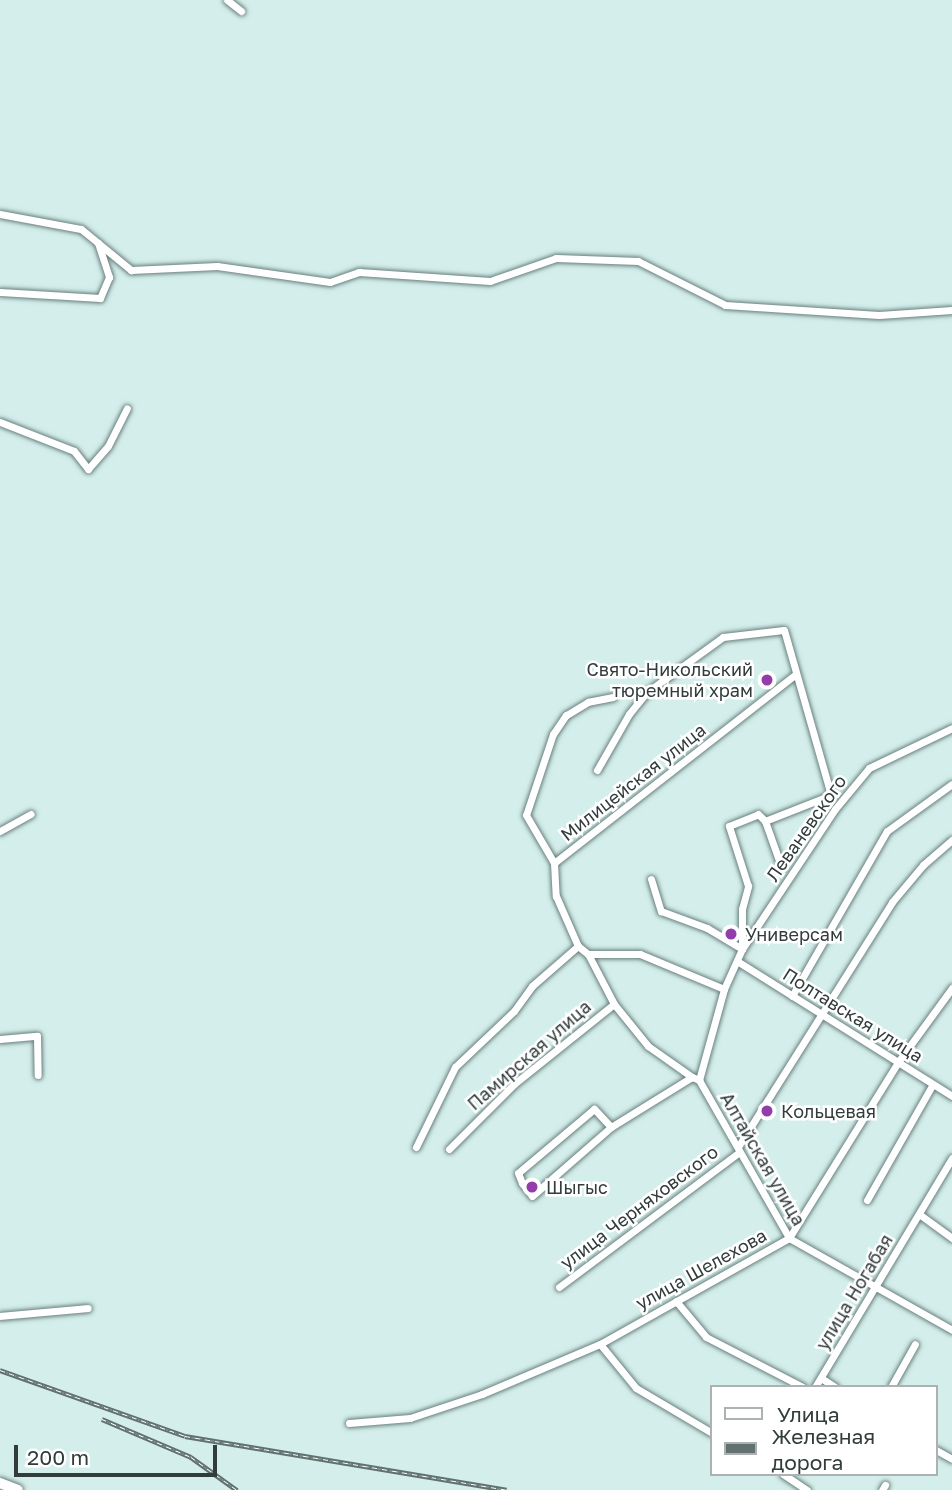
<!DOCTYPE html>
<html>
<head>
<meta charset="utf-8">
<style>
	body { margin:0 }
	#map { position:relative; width:952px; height:1490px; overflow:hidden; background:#d4eeeb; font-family:"Golos Text",sans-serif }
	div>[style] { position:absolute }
	.roads { filter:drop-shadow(0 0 2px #69807e) drop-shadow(0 0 2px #69807e) }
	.minor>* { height:7px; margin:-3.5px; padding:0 3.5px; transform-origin:3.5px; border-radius:3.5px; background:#fff }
	.secondary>* { height:10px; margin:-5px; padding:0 5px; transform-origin:5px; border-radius:5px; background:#fff }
	.rail>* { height:4.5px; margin-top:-2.25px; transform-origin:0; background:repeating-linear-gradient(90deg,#fff 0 5px,#61716f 0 10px); box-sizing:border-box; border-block:2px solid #61716f }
	.dots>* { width:19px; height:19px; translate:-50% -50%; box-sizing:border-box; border:4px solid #fff; border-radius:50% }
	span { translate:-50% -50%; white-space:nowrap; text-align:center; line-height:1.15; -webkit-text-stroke:5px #fff; paint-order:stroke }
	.poi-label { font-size:18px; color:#313c3b }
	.right { translate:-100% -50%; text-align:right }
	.left { translate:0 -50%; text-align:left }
	.street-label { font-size:18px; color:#313c3b }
	.legend { position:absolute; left:710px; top:1385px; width:228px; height:91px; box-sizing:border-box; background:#fff; border:2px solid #adb1b1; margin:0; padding:9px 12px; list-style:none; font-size:21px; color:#313c3b }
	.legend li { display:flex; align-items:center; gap:14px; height:35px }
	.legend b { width:35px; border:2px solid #adb1b1 }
	.scale { position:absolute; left:14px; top:1445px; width:203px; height:32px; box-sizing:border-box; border:4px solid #313c3b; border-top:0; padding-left:9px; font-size:21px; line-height:24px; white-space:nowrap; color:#313c3b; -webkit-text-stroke:5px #fff; paint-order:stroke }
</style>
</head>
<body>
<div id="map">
	<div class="roads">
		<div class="minor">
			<i style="left:227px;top:0;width:18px;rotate:38deg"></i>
			<i style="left:0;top:214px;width:82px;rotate:10.5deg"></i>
			<i style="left:81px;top:229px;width:22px;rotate:39deg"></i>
			<i style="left:98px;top:243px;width:36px;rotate:72deg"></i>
			<i style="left:109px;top:277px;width:23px;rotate:113deg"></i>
			<i style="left:100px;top:298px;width:100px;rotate:-176.6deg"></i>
			<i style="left:98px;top:243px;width:43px;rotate:39.3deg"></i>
			<i style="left:131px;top:270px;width:86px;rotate:-2.7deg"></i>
			<i style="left:217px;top:266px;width:114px;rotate:8.1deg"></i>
			<i style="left:330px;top:282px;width:31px;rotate:-19deg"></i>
			<i style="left:359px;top:272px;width:131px;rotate:3.9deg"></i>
			<i style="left:490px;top:281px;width:70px;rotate:-19.2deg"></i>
			<i style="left:556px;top:258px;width:82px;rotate:2.1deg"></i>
			<i style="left:638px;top:261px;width:97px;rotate:26.8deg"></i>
			<i style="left:725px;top:305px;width:154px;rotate:3.7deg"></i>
			<i style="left:879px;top:315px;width:73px;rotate:-3.9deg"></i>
			<i style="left:0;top:422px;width:79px;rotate:21.4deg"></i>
			<i style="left:74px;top:451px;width:23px;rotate:52deg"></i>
			<i style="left:88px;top:469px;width:30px;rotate:-49deg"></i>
			<i style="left:108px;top:446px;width:42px;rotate:-63.4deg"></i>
			<i style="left:613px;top:697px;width:25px;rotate:169deg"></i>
			<i style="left:588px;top:702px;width:26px;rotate:149deg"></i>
			<i style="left:566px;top:715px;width:23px;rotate:124deg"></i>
			<i style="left:553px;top:734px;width:85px;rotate:108.4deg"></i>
			<i style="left:526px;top:815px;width:56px;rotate:59.7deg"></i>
			<i style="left:554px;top:863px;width:33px;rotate:87deg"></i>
			<i style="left:556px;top:896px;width:55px;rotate:66.3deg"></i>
			<i style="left:578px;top:946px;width:13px;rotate:39deg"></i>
			<i style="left:588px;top:954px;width:52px"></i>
			<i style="left:640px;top:954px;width:91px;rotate:22.6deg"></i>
			<i style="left:597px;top:770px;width:64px;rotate:-60.3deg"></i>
			<i style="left:629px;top:714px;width:28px;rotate:-51deg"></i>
			<i style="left:647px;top:692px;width:94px;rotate:-35.9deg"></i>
			<i style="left:723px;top:637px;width:61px;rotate:-6.5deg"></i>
			<i style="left:784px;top:630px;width:172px;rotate:74.1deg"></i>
			<i style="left:831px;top:795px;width:71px;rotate:158.5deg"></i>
			<i style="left:765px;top:821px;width:48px;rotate:70.4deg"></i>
			<i style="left:0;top:831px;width:35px;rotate:-29deg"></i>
			<i style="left:554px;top:863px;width:307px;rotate:-38deg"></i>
			<i style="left:651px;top:879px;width:34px;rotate:73deg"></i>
			<i style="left:661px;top:911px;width:49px;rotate:20.3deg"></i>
			<i style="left:707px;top:928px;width:41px;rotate:31deg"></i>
			<i style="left:742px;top:949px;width:40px;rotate:-90deg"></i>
			<i style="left:742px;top:909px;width:24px;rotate:-75deg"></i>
			<i style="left:748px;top:886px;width:63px;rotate:-107.6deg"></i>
			<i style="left:729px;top:826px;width:31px;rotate:-22deg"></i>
			<i style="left:758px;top:814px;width:10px;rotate:45deg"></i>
			<i style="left:588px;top:954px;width:56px;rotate:62.5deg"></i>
			<i style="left:737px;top:961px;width:254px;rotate:32.1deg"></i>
			<i style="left:792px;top:996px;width:190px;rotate:-60.1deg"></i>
			<i style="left:887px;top:831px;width:80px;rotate:-35.9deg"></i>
			<i style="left:0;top:1039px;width:37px;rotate:-5deg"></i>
			<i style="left:37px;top:1036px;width:39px;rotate:89deg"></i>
			<i style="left:699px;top:1080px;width:94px;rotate:-74.6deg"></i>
			<i style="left:724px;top:989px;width:44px;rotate:-65.8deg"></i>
			<i style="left:742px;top:949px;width:168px;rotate:-56.4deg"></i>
			<i style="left:835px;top:809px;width:53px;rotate:-50.3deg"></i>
			<i style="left:869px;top:768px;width:92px;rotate:-25.7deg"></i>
			<i style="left:699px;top:1080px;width:182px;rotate:60.3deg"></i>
			<i style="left:789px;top:1238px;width:187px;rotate:29.4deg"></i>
			<i style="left:611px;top:1127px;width:25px;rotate:-133deg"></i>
			<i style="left:594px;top:1109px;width:99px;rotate:139.9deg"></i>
			<i style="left:518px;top:1173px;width:11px;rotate:68deg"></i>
			<i style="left:522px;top:1183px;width:16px;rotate:52deg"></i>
			<i style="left:532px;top:1196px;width:105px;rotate:-41.1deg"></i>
			<i style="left:611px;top:1127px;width:95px;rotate:-31.7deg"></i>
			<i style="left:692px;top:1077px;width:8px;rotate:23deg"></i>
			<i style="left:416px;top:1147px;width:89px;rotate:-64deg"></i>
			<i style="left:455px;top:1067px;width:81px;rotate:-43.5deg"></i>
			<i style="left:514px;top:1011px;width:31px;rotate:-54deg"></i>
			<i style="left:532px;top:986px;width:61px;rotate:-41deg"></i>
			<i style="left:738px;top:1147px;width:289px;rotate:-57.8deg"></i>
			<i style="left:892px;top:902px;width:48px;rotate:-50deg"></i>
			<i style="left:923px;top:865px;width:38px;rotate:-41deg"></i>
			<i style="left:449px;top:1149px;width:92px;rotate:-45deg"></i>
			<i style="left:514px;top:1084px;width:128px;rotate:-38.7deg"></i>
			<i style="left:614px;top:1004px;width:54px;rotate:51deg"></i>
			<i style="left:648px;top:1046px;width:54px;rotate:35.2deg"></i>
			<i style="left:867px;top:1200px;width:133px;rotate:-60.4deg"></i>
			<i style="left:919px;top:1214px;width:41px;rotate:36deg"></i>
			<i style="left:559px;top:1287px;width:222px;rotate:-36.8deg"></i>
			<i style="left:676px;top:1301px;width:47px;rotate:50.2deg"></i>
			<i style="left:706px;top:1337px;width:109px;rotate:27.3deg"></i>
			<i style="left:0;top:1316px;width:88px;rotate:-5.2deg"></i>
			<i style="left:600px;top:1344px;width:57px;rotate:50.7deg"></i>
			<i style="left:636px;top:1388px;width:88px;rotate:30.6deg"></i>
			<i style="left:821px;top:1378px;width:17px;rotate:33deg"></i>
			<i style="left:815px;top:1387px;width:267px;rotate:-59.1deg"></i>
			<i style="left:891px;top:1387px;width:49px;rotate:-60.8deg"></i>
			<i style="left:349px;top:1423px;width:61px;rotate:-4.7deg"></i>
			<i style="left:410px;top:1418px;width:76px;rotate:-18.4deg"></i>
			<i style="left:482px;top:1394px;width:128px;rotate:-23deg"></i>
			<i style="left:600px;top:1344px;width:217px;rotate:-29.3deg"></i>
			<i style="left:789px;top:1238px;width:207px;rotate:-58.2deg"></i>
			<i style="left:898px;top:1062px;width:92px;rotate:-53.9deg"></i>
			<i style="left:936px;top:1450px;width:18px;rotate:29deg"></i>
			<i style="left:783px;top:1474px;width:29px;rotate:34deg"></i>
			<i style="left:882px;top:1490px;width:6px;rotate:-59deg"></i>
		</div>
		<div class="secondary">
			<i style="left:0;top:1483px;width:19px;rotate:21deg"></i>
		</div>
	</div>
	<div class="rail">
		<i style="left:0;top:1370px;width:196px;rotate:19.6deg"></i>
		<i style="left:185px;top:1436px;width:326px;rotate:9.5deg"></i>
		<i style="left:102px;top:1419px;width:97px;rotate:23.1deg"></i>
		<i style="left:191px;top:1457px;width:57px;rotate:35.7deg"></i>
	</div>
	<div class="dots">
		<i style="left:767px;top:680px;background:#933daa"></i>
		<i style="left:731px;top:934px;background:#933daa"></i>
		<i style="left:767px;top:1111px;background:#933daa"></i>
		<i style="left:532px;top:1187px;background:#933daa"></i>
	</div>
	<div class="poi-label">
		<span class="right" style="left:753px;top:680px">Свято-Никольский<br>тюремный храм</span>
		<span class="left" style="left:745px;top:934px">Универсам</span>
		<span class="left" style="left:781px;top:1111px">Кольцевая</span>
		<span class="left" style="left:546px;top:1187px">Шыгыс</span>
	</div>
	<div class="street-label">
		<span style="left:633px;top:782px;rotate:-38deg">Милицейская улица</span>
		<span style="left:806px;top:828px;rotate:-55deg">Леваневского</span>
		<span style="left:853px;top:1015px;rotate:32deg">Полтавская улица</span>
		<span style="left:529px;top:1055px;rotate:-41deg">Памирская улица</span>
		<span style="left:763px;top:1159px;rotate:60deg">Алтайская улица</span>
		<span style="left:639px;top:1207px;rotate:-37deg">улица Черняховского</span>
		<span style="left:701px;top:1269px;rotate:-29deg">улица Шелехова</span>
		<span style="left:854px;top:1292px;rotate:-59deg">улица Ногабая</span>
	</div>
	<ul class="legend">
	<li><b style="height:9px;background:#fff"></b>Улица</li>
	<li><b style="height:9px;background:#61716f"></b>Железная дорога</li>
	</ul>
	<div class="scale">200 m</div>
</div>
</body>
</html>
